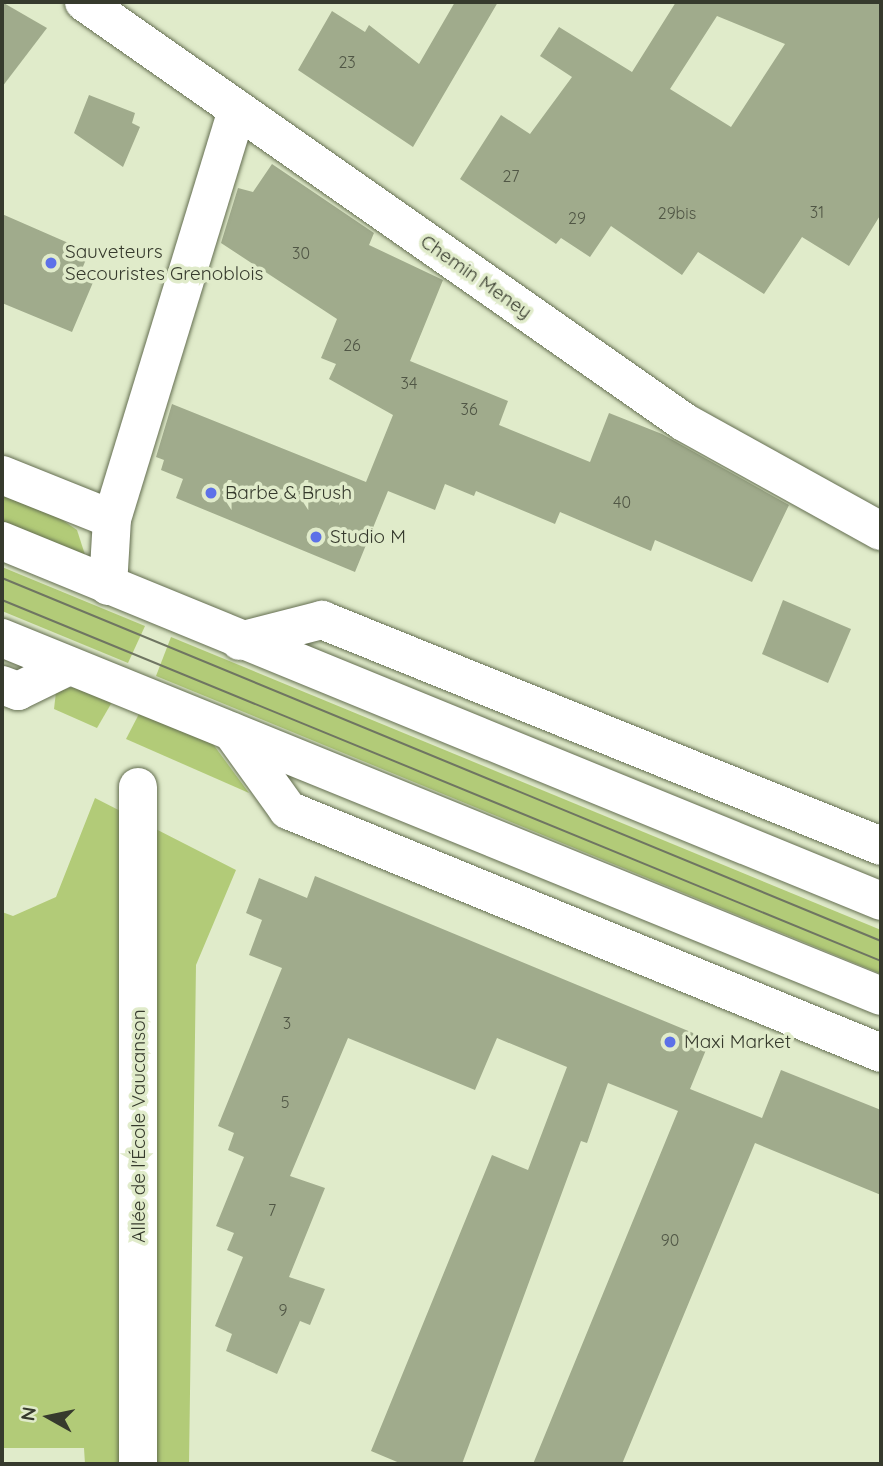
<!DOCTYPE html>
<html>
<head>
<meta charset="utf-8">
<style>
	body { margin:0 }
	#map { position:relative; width:883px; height:1466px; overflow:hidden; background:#e0ebca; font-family:Quicksand,sans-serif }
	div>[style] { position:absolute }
	.green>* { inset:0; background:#b2cb78 }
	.building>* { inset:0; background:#a0ab8c }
	.roads { filter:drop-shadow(0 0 2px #646e51) drop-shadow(0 0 2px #646e51) }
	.street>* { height:38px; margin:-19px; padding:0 19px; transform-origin:19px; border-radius:19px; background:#fff }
	.primary>* { height:38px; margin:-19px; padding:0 19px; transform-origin:19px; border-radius:19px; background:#fff }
	.tram>* { height:2px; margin:-1px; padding:0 1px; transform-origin:1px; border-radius:1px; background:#6f7562 }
	.dots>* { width:19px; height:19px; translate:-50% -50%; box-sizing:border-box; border:4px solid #e0ebca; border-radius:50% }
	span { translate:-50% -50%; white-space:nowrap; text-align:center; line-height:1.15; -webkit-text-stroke:7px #e0ebca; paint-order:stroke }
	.number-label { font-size:16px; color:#505645 }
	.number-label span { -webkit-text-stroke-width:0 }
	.poi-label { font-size:19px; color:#363a2d }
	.left { translate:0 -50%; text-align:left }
	.street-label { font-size:19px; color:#363a2d }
	.frame { position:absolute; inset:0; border:4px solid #363a2d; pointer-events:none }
	.north { position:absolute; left:14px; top:1382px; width:70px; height:70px; -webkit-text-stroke:5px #e0ebca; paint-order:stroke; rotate:279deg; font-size:19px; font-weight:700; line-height:28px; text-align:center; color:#363a2d }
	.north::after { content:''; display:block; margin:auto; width:24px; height:32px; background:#363a2d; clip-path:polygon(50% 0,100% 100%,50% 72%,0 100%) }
</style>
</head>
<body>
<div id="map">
	<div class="green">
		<i style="clip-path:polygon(2px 492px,42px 506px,77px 530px,87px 561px,2px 525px)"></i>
		<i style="clip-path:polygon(2px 567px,145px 626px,128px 663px,2px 611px)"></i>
		<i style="clip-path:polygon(171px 637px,881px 930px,881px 974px,156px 676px)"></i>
		<i style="clip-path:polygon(69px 688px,89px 688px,115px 697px,97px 728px,54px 709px,56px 692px)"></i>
		<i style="clip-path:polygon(141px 710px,210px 740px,249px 793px,126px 739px)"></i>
		<i style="clip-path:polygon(95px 798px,236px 870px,196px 965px,189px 1464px,85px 1464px,84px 1448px,2px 1448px,2px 912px,13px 916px,56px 897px)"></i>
	</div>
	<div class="building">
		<i style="clip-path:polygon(2px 2px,47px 28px,2px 87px)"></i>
		<i style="clip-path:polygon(455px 2px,498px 2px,413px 147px,298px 70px,332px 11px,365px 32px,369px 25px,419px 64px)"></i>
		<i style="clip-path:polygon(evenodd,676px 2px,881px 2px,881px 214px,849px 266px,802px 237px,764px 294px,698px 252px,682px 275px,611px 226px,590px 257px,561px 238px,556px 244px,460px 179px,501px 115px,530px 134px,572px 77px,540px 56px,559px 27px,632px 72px,676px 2px,717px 16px,785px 44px,731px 127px,670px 89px,717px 16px)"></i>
		<i style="clip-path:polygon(89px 95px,135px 113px,132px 123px,140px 127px,123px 167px,74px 133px)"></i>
		<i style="clip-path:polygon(272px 164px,374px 233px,369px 245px,443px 280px,410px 361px,508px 401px,499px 425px,590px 462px,609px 413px,662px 434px,789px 505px,752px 582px,655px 540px,651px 551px,560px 512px,555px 524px,476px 491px,474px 496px,445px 484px,435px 510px,388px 491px,355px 572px,176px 498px,183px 479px,161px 470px,164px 460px,156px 457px,172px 404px,366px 482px,393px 415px,329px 379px,336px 364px,321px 358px,337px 319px,221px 243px,238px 188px,253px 192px)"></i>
		<i style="clip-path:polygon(2px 214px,89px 252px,80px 274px,94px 280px,72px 332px,2px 303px)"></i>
		<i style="clip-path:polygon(783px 600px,851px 629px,828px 683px,762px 654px)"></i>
		<i style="clip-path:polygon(315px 876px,710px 1040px,690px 1089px,762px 1118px,781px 1070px,881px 1110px,881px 1195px,755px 1143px,622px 1464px,533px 1464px,678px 1111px,608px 1083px,587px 1143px,581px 1141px,462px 1464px,402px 1464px,371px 1451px,492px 1155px,528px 1170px,567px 1067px,497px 1038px,475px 1090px,348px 1038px,290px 1176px,325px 1188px,289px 1277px,325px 1289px,310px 1325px,300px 1321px,277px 1374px,226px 1351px,232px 1334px,215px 1326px,243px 1257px,227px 1250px,234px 1233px,216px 1226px,244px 1157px,228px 1150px,234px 1133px,218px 1126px,282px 968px,249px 955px,262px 920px,246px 913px,259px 878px,307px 898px)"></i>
	</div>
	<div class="roads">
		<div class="street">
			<i style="left:84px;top:2px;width:732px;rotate:34.99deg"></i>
			<i style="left:684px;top:422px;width:225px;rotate:29deg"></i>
			<i style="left:2px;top:475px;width:118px;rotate:21.8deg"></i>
			<i style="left:108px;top:586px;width:67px;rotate:-86.6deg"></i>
			<i style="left:112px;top:519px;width:428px;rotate:-73deg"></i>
			<i style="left:240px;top:641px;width:85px;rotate:-14.4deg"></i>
			<i style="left:322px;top:620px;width:603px;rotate:22.01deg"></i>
			<i style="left:2px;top:685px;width:17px;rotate:21deg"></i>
			<i style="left:18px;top:691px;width:57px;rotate:-26.1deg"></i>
			<i style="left:232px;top:732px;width:96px;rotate:54.3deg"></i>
			<i style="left:288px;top:810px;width:641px;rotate:22.28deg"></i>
			<i style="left:138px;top:1464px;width:677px;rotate:-90deg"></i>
		</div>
		<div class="primary">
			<i style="left:2px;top:541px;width:950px;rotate:22.27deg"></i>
			<i style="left:2px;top:638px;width:949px;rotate:22.16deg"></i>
		</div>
	</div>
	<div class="tram">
		<i style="left:2px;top:578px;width:951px;rotate:22.44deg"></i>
		<i style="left:2px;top:600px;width:950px;rotate:22.33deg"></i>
	</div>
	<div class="dots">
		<i style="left:51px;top:263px;background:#5d71e8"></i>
		<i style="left:211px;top:493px;background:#5d71e8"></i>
		<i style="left:316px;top:537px;background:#5d71e8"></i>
		<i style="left:670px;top:1042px;background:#5d71e8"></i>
	</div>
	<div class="number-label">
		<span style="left:347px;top:62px">23</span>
		<span style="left:511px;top:176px">27</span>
		<span style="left:817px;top:212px">31</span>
		<span style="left:677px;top:213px">29bis</span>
		<span style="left:577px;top:218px">29</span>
		<span style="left:301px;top:253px">30</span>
		<span style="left:352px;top:345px">26</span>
		<span style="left:409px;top:383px">34</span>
		<span style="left:469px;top:409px">36</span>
		<span style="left:622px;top:502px">40</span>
		<span style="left:287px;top:1023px">3</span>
		<span style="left:285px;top:1102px">5</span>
		<span style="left:272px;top:1210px">7</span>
		<span style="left:670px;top:1240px">90</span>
		<span style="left:283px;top:1310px">9</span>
	</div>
	<div class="poi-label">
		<span class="left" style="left:65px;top:263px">Sauveteurs<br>Secouristes Grenoblois</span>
		<span class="left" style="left:225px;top:493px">Barbe &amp; Brush</span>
		<span class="left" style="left:330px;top:537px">Studio M</span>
		<span class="left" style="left:684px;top:1042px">Maxi Market</span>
	</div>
	<div class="street-label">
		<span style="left:476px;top:277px;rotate:35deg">Chemin Meney</span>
		<span style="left:139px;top:1126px;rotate:-90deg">Allée de l'École Vaucanson</span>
	</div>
	<div class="frame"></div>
	<div class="north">N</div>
</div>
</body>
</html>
